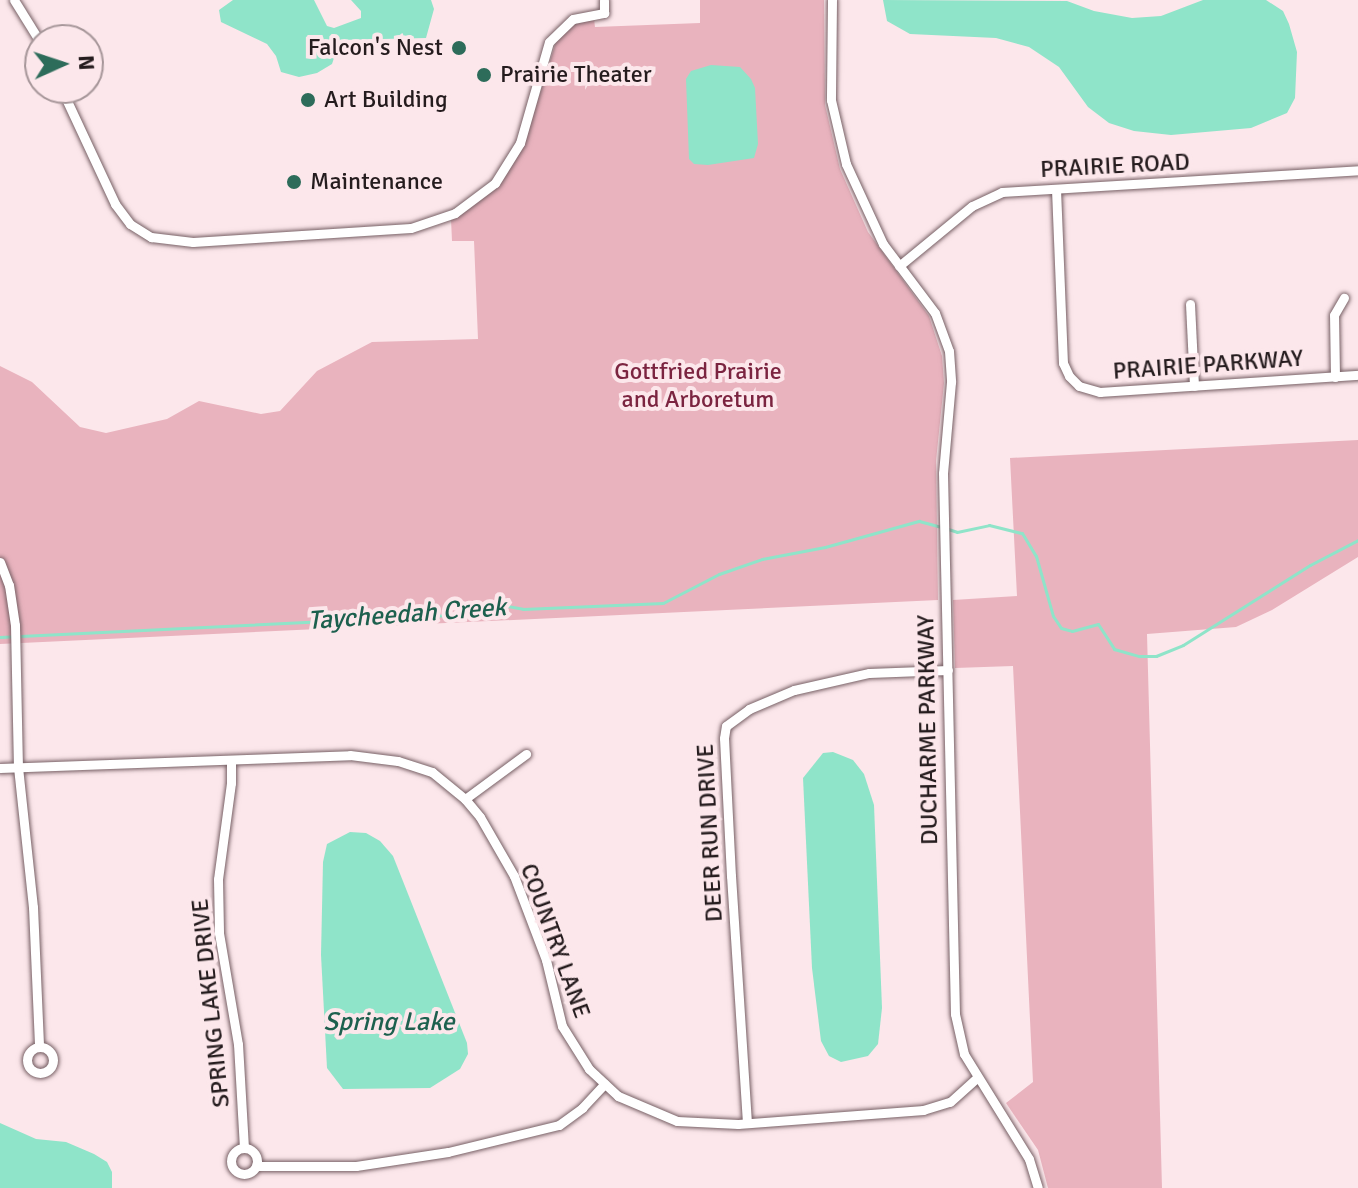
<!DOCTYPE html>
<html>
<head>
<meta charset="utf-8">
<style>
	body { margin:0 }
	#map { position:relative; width:1358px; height:1188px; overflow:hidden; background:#fce7eb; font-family:Signika,sans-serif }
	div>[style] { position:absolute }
	.green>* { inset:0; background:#e9b3be }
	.water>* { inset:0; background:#8fe4c9 }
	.stream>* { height:3px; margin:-1.5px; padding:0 1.5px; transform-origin:1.5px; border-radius:1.5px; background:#8fe4c9 }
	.roads { filter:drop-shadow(0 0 2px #776065) drop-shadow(0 0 2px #776065) }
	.minor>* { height:9px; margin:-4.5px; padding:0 4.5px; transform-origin:4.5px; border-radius:4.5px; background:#fff }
	.minor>.ring { margin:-4.5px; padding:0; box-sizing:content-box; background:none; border:9px solid #fff; border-radius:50% }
	.dots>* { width:22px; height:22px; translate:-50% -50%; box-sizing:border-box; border:4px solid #fce7eb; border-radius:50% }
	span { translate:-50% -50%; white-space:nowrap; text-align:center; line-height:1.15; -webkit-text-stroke:8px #fce7eb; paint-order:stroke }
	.poi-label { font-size:24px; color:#251c1e }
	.right { translate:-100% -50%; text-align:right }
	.left { translate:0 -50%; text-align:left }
	.street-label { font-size:24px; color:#251c1e }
	.park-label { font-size:24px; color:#7b2440 }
	.water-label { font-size:26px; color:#1d604e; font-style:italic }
	.north { position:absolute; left:24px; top:24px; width:80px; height:80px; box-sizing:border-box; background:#fce7eb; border:2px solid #a69699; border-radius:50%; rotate:87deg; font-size:22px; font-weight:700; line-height:32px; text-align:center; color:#251c1e }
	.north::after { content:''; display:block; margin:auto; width:28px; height:36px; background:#2d6c5a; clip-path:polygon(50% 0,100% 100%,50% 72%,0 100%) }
</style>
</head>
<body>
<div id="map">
	<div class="green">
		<i style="clip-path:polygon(700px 0,824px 0,825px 105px,840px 169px,868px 232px,929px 316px,942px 356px,944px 383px,936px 461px,938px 600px,0 644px,0 366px,32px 382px,80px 427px,106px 433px,167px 419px,199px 401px,261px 414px,280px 411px,317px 371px,372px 342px,478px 339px,474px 241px,452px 241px,451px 219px,493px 190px,523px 148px,556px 42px,571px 25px,594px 19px,595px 27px,700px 23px)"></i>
		<i style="clip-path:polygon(1358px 440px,1358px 557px,1272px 610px,1236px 627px,1147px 634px,1162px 1188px,1048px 1188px,1038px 1150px,1006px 1103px,1033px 1082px,1013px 666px,955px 668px,953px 600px,1017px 596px,1010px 458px)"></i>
	</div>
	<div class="water">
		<i style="clip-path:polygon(233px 0,314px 0,327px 26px,334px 28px,361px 18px,361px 11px,351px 0,431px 0,434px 9px,426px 38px,340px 40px,332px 64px,317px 73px,299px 77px,281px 72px,276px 56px,267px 44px,221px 22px,219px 10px)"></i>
		<i style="clip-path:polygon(883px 0,1067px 1px,1094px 11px,1132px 18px,1161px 16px,1203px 0,1266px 0,1283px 11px,1289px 24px,1297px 52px,1295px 98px,1287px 113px,1251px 128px,1171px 135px,1134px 131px,1109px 123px,1088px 107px,1059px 67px,1029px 47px,996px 38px,910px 34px,887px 21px)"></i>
		<i style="clip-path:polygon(711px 65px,740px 67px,751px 79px,755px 88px,758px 144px,754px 158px,708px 165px,694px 164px,689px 159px,686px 79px,691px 71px)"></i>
		<i style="clip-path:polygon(833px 752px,853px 760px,864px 774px,874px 805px,882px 1008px,878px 1044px,868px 1056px,841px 1062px,829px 1056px,821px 1041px,812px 968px,803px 778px,823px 753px)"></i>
		<i style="clip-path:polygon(350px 832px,366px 833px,380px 841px,393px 856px,467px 1043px,468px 1054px,460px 1069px,430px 1088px,343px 1089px,327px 1068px,321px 955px,323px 862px,327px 844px)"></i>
		<i style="clip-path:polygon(0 1123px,36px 1139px,66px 1142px,94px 1154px,107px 1162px,112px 1172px,112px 1188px,0 1188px)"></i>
	</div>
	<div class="stream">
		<i style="left:948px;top:529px;width:9px;rotate:18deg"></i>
		<i style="left:957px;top:532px;width:33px;rotate:-12deg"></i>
		<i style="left:989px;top:525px;width:34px;rotate:14deg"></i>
		<i style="left:1022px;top:533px;width:27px;rotate:59deg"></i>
		<i style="left:1036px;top:556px;width:62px;rotate:74.2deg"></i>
		<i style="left:1053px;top:616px;width:14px;rotate:56deg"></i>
		<i style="left:1061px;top:628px;width:11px;rotate:15deg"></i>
		<i style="left:1072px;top:631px;width:27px;rotate:-15deg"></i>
		<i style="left:1098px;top:624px;width:30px;rotate:57deg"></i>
		<i style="left:1114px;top:649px;width:26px;rotate:16deg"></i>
		<i style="left:1139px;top:656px;width:17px"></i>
		<i style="left:1156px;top:656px;width:29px;rotate:-22deg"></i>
		<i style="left:1183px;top:645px;width:150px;rotate:-32.2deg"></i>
		<i style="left:1310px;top:565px;width:54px;rotate:-27.5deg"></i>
		<i style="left:0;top:637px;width:477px;rotate:-2.8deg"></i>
		<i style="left:476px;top:614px;width:22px;rotate:-27deg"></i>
		<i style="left:496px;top:604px;width:27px;rotate:10deg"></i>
		<i style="left:523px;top:609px;width:140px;rotate:-2.5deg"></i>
		<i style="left:663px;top:603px;width:63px;rotate:-27.4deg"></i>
		<i style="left:719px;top:574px;width:46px;rotate:-19.2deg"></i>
		<i style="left:762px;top:559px;width:64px;rotate:-10.8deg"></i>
		<i style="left:825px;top:547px;width:98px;rotate:-15.5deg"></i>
		<i style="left:919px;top:521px;width:23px;rotate:15deg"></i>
	</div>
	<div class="roads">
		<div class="minor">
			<i style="left:14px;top:0;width:49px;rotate:58.2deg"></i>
			<i style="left:832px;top:0;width:100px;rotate:90.6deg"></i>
			<i style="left:831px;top:100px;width:66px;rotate:76.8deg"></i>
			<i style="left:846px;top:164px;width:88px;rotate:65.2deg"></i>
			<i style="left:883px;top:244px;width:86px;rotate:53deg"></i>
			<i style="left:935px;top:313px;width:40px;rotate:69.8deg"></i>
			<i style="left:949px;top:351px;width:31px;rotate:86deg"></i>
			<i style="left:951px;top:382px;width:91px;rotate:95deg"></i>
			<i style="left:943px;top:473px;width:541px;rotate:88.73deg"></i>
			<i style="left:955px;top:1014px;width:41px;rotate:77.3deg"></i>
			<i style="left:964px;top:1054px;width:123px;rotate:58.2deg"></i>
			<i style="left:1029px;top:1159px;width:30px;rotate:73deg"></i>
			<i style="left:61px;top:88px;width:128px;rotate:65deg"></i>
			<i style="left:115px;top:204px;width:25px;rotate:53deg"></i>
			<i style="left:130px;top:224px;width:25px;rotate:32deg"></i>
			<i style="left:151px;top:237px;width:42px;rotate:6.8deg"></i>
			<i style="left:193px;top:242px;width:218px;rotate:-3.7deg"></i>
			<i style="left:411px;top:228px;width:46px;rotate:-18.8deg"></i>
			<i style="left:455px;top:213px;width:50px;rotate:-36.9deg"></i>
			<i style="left:495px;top:183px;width:47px;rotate:-58deg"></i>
			<i style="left:520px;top:143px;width:105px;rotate:-74deg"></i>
			<i style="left:549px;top:42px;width:33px;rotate:-44deg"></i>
			<i style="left:573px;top:19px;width:32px;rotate:-11deg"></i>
			<i style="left:604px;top:13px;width:13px;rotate:-90deg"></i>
			<i style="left:1056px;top:189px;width:174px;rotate:87.7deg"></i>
			<i style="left:1063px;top:363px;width:14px;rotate:65deg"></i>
			<i style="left:1069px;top:376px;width:14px;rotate:45deg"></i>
			<i style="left:1079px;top:386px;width:22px;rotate:16deg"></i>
			<i style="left:1100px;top:392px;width:259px;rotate:-3.8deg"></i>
			<i style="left:899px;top:266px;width:94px;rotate:-39.4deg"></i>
			<i style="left:972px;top:206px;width:33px;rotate:-25deg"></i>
			<i style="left:1002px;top:192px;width:357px;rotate:-3.5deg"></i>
			<i style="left:1190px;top:304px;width:82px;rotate:87.2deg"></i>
			<i style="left:1335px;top:377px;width:62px;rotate:-90.9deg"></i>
			<i style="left:1334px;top:315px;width:20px;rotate:-60deg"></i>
			<i style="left:0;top:562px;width:25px;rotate:69deg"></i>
			<i style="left:9px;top:585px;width:40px;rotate:81.5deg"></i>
			<i style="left:15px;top:625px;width:142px;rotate:88.8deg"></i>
			<i style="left:18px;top:767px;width:141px;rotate:83.9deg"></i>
			<i style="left:33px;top:907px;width:140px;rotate:87.5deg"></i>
			<i style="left:231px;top:761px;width:22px;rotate:90deg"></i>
			<i style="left:231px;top:783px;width:97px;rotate:97.7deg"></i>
			<i style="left:218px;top:879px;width:54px;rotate:88.9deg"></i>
			<i style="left:219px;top:933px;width:113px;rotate:80.3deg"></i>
			<i style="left:238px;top:1044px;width:103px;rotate:86.7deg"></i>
			<i style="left:0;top:768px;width:350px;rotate:-2.1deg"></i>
			<i style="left:350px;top:755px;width:48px;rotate:7.1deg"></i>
			<i style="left:398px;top:761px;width:36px;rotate:18deg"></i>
			<i style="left:432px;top:772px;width:43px;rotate:39.3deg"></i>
			<i style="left:465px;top:799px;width:23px;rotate:50deg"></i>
			<i style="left:480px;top:817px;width:68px;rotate:60deg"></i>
			<i style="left:514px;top:876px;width:90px;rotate:69.1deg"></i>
			<i style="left:546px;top:960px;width:68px;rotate:76.4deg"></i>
			<i style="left:562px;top:1026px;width:51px;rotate:57.9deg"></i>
			<i style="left:589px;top:1069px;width:40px;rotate:43deg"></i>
			<i style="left:618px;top:1096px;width:64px;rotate:23deg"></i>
			<i style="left:677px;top:1121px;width:61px;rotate:2.8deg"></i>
			<i style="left:738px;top:1124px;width:186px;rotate:-4.3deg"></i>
			<i style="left:923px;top:1110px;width:28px;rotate:-17deg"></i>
			<i style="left:950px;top:1102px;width:36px;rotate:-42deg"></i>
			<i style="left:465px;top:799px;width:76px;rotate:-36.4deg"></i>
			<i class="ring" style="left:27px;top:1047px;width:17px;height:17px"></i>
			<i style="left:747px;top:1123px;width:248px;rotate:-93.7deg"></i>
			<i style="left:731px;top:876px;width:138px;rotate:-92.9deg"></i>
			<i style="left:724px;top:738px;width:12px;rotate:-81deg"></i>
			<i style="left:726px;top:726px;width:29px;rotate:-36deg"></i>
			<i style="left:749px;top:709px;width:49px;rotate:-22.9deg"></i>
			<i style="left:794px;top:690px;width:77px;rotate:-12.8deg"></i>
			<i style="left:869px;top:673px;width:79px;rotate:-2.2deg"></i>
			<i class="ring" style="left:231px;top:1148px;width:17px;height:17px"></i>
			<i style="left:256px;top:1166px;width:100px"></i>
			<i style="left:356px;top:1166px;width:93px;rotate:-8.7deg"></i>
			<i style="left:448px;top:1152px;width:114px;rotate:-13.7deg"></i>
			<i style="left:559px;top:1125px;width:29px;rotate:-36deg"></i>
			<i style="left:582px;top:1108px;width:33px;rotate:-47deg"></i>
		</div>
	</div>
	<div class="dots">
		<i style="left:459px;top:48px;background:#2d6c5a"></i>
		<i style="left:484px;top:75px;background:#2d6c5a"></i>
		<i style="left:308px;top:100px;background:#2d6c5a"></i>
		<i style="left:294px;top:182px;background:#2d6c5a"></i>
	</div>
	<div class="poi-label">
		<span class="right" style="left:443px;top:48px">Falcon's Nest</span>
		<span class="left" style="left:500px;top:75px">Prairie Theater</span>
		<span class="left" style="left:324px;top:100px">Art Building</span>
		<span class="left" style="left:310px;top:182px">Maintenance</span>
	</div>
	<div class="street-label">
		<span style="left:1115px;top:166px;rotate:-3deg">PRAIRIE ROAD</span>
		<span style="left:1208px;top:365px;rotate:-4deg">PRAIRIE PARKWAY</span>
		<span style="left:928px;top:730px;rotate:-91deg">DUCHARME PARKWAY</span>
		<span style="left:710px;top:833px;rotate:-93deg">DEER RUN DRIVE</span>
		<span style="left:555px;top:941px;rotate:70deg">COUNTRY LANE</span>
		<span style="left:211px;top:1003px;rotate:-96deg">SPRING LAKE DRIVE</span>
	</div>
	<div class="park-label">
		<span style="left:698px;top:386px">Gottfried Prairie<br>and Arboretum</span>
	</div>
	<div class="water-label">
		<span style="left:407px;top:615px;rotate:-4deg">Taycheedah Creek</span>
		<span style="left:389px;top:1023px">Spring Lake</span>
	</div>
	<div class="north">N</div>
</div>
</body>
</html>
